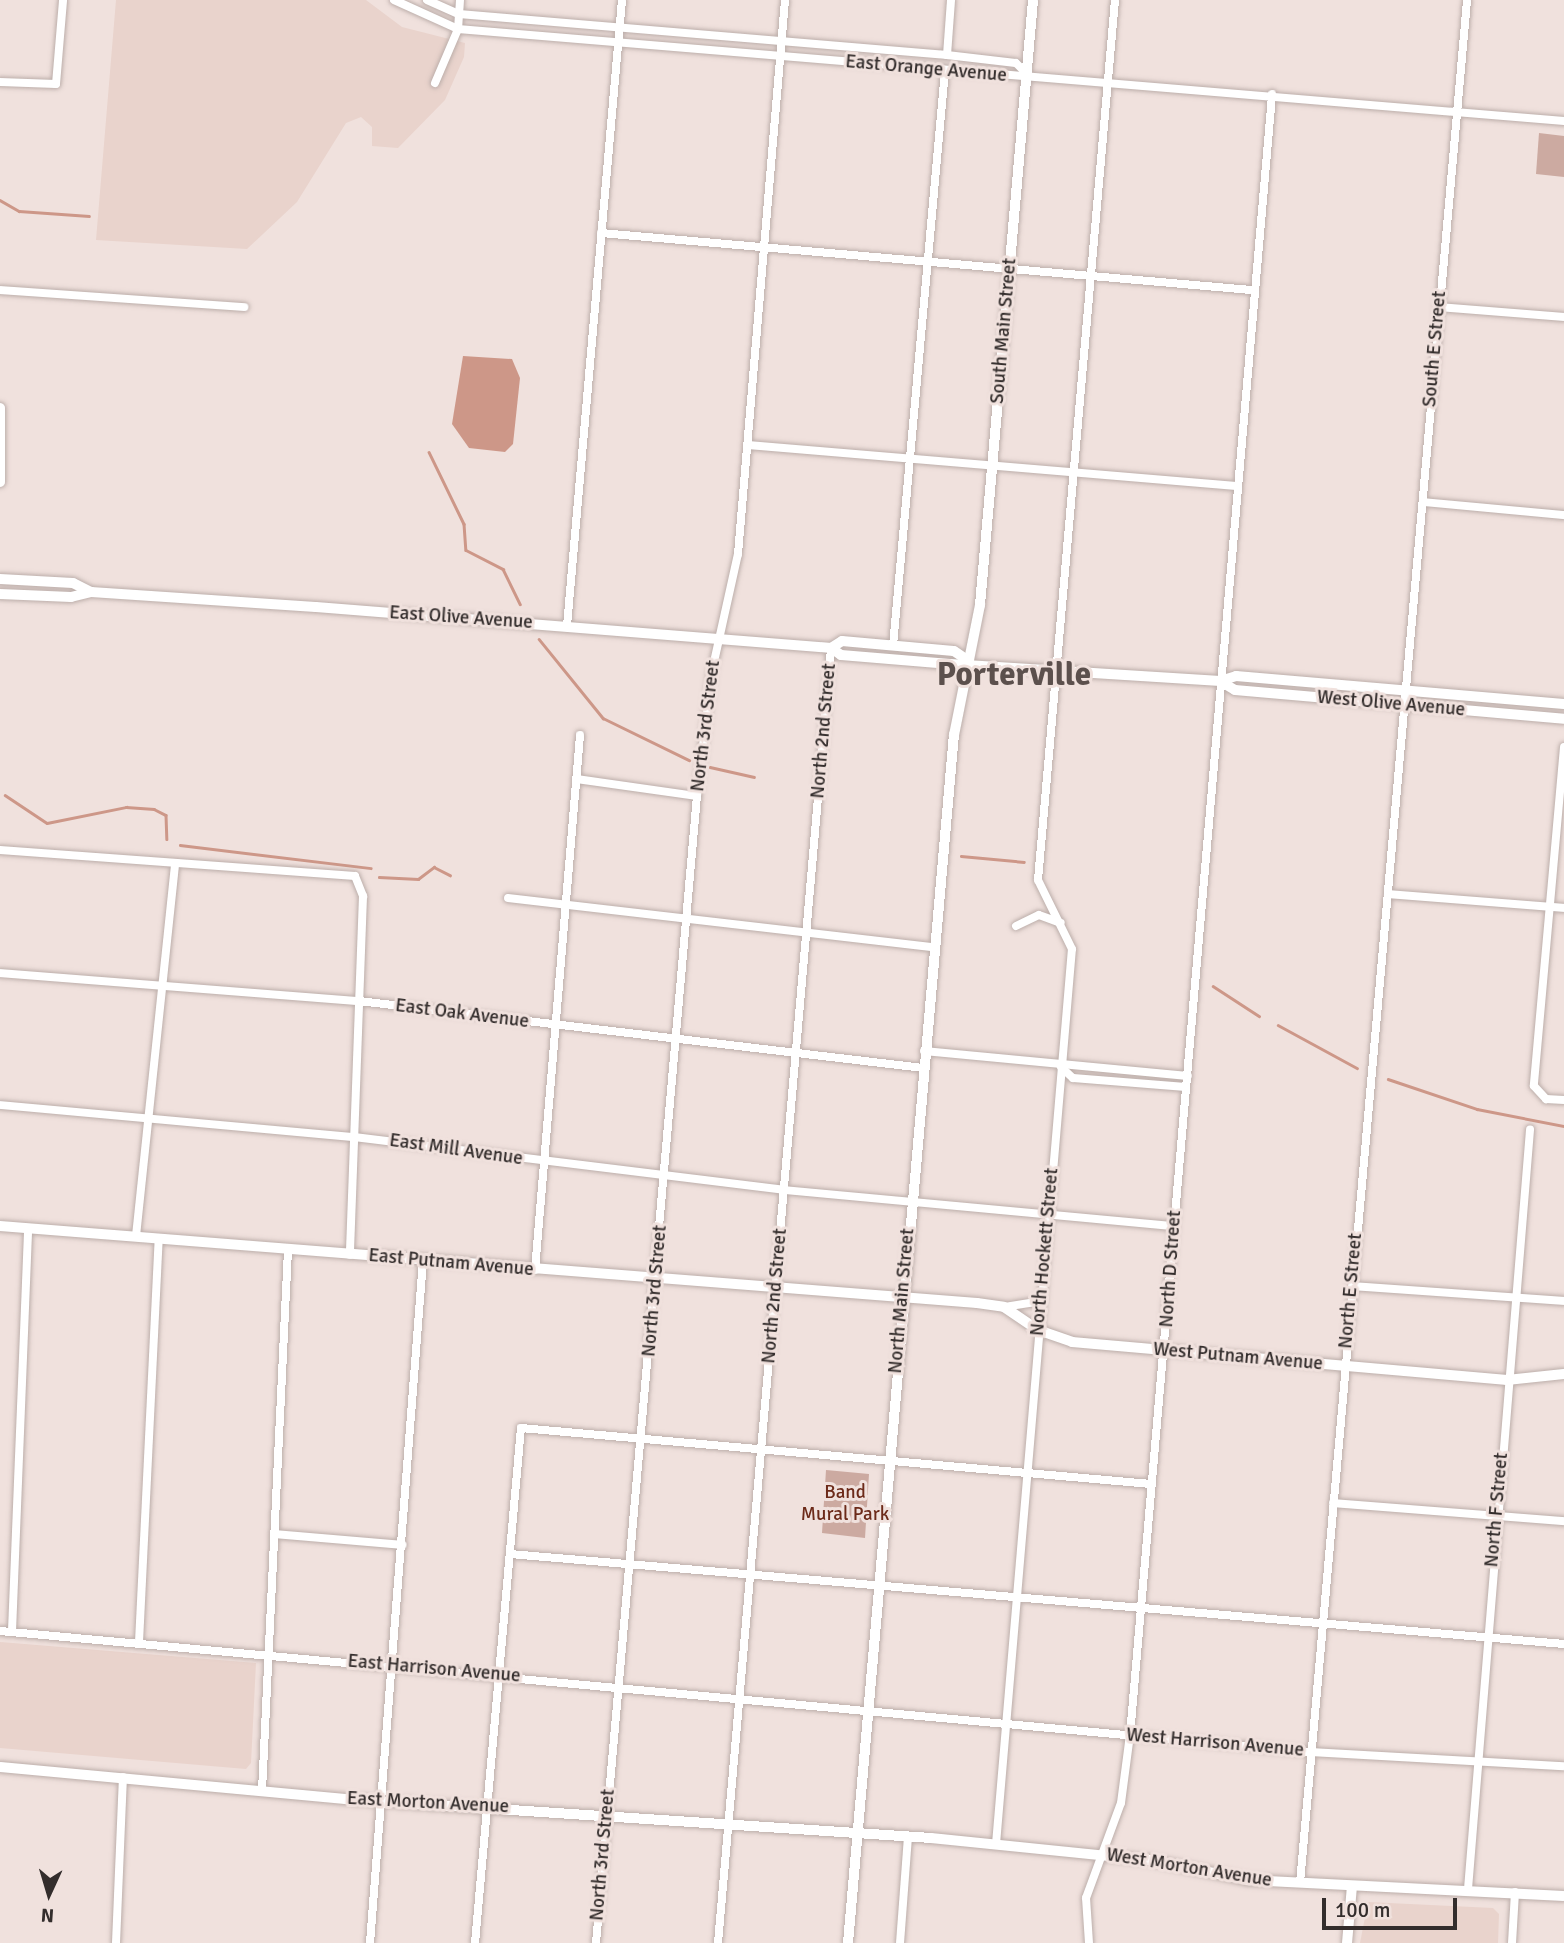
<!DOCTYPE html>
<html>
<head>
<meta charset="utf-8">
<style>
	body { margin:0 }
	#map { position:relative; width:1564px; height:1943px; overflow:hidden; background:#f0e1dd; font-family:Signika,sans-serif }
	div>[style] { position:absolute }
	.built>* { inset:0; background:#e9d3cc }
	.green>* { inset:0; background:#ccaaa1 }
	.water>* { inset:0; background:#cd9788 }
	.stream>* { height:2.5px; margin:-1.25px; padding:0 1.25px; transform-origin:1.25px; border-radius:1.25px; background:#cd9788 }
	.roads { filter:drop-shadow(0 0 2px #bcaeaa) drop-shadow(0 0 2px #bcaeaa) }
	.street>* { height:8px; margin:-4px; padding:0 4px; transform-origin:4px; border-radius:4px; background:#fff }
	.secondary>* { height:10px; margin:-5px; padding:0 5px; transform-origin:5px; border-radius:5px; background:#fff }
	span { translate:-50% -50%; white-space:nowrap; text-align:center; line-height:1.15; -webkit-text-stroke:6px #f0e1dd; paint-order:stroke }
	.street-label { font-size:19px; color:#332d2c }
	.park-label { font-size:19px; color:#6c2a19 }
	.town-label { font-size:33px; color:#5c504d; font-weight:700 }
	.north { position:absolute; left:14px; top:1859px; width:70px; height:70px; -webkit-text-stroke:5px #f0e1dd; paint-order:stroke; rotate:184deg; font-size:19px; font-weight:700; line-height:28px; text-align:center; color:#332d2c }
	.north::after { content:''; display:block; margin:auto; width:24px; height:32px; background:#332d2c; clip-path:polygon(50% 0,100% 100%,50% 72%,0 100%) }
	.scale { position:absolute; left:1322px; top:1898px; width:135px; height:32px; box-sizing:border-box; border:4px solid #332d2c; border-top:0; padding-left:9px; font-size:21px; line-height:24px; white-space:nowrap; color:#332d2c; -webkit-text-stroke:5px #f0e1dd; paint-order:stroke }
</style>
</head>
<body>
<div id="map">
	<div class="built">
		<i style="clip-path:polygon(116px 0,366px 0,402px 27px,465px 43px,464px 57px,445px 100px,398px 148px,372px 146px,372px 127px,361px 117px,346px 123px,297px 202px,247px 249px,96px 240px)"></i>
		<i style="clip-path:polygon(0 1642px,256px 1663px,251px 1763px,246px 1769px,0 1748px)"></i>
		<i style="clip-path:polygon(1368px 1902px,1493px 1908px,1499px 1914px,1498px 1943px,1360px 1943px)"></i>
	</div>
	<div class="green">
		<i style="clip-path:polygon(1539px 133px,1564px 136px,1564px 177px,1536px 174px)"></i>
		<i style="clip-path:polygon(826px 1470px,869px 1474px,865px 1538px,822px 1533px)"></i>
	</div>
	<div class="water">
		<i style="clip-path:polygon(463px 356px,512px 359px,520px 378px,513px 444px,505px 452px,469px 448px,452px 424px)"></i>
	</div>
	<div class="stream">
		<i style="left:0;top:200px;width:22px;rotate:30deg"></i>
		<i style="left:19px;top:211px;width:70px;rotate:4.1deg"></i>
		<i style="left:429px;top:452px;width:80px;rotate:64.1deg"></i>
		<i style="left:464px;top:524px;width:26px;rotate:86deg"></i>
		<i style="left:466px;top:550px;width:42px;rotate:27.2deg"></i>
		<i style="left:503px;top:569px;width:39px;rotate:64deg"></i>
		<i style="left:539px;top:639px;width:102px;rotate:51deg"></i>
		<i style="left:603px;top:718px;width:96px;rotate:26deg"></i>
		<i style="left:710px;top:767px;width:45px;rotate:12.8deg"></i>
		<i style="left:5px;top:795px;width:50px;rotate:33.7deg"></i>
		<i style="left:47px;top:823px;width:81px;rotate:-11.4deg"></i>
		<i style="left:126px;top:807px;width:28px;rotate:4deg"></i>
		<i style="left:154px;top:809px;width:13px;rotate:27deg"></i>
		<i style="left:166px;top:815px;width:24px;rotate:88deg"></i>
		<i style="left:180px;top:845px;width:192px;rotate:6.9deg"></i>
		<i style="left:961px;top:856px;width:63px;rotate:5.4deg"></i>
		<i style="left:379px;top:877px;width:39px;rotate:3deg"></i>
		<i style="left:418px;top:879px;width:20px;rotate:-37deg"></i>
		<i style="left:434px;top:867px;width:18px;rotate:27deg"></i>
		<i style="left:1213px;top:986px;width:55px;rotate:33.1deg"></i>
		<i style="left:1278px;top:1025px;width:90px;rotate:28.6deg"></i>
		<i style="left:1388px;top:1079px;width:94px;rotate:18.6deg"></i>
		<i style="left:1477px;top:1109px;width:89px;rotate:11.1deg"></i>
	</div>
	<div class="roads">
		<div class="street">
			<i style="left:394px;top:0;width:70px;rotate:24.4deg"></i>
			<i style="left:458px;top:29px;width:1110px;rotate:4.76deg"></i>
			<i style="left:427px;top:0;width:35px;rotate:24deg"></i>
			<i style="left:459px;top:14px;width:490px;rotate:4.8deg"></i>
			<i style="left:947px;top:55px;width:69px;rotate:6.6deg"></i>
			<i style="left:1016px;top:63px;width:14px;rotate:45deg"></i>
			<i style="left:947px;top:55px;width:55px;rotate:-85.8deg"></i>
			<i style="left:0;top:82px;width:56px;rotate:2deg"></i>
			<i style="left:56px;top:84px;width:84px;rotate:-85.2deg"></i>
			<i style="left:435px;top:83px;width:59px;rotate:-66.9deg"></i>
			<i style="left:458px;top:29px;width:29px;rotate:-86deg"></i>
			<i style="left:601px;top:233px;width:652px;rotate:5.01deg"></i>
			<i style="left:0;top:290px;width:245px;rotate:4deg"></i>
			<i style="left:1439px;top:307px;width:125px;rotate:4.6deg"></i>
			<i style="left:749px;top:445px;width:488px;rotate:4.8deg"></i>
			<i style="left:1423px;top:502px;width:142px;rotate:5.3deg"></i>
			<i style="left:567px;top:626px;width:628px;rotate:-84.98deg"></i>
			<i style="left:893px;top:646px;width:578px;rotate:-84.84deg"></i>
			<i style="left:1564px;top:747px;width:340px;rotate:95.1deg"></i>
			<i style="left:1534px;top:1086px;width:18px;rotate:47deg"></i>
			<i style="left:1546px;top:1099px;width:18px;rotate:3deg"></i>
			<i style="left:577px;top:779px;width:121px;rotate:8.1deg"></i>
			<i style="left:0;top:850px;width:356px;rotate:4.2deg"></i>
			<i style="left:355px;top:876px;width:22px;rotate:68deg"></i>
			<i style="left:363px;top:896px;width:359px;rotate:92.1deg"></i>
			<i style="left:1388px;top:894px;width:177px;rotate:4.5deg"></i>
			<i style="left:508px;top:898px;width:428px;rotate:6.6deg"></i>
			<i style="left:1016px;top:926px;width:25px;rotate:-26deg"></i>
			<i style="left:1039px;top:915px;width:23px;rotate:20deg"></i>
			<i style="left:0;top:973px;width:360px;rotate:4.5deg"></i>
			<i style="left:359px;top:1001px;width:568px;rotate:6.77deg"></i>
			<i style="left:924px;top:1051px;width:265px;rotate:5.4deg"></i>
			<i style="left:1061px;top:1067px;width:16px;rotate:43deg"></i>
			<i style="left:1073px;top:1078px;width:113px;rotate:4.6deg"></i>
			<i style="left:0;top:1105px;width:355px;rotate:5.2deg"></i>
			<i style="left:354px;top:1137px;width:433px;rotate:7deg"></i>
			<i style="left:784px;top:1190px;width:391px;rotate:5.3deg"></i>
			<i style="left:136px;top:1236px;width:375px;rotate:-84deg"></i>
			<i style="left:535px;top:1270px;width:537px;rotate:-85.19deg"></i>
			<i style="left:1352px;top:1286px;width:213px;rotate:4deg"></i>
			<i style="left:1004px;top:1307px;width:36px;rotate:-9deg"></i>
			<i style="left:1333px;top:1503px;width:232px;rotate:4.5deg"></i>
			<i style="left:275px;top:1534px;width:128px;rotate:4.9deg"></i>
			<i style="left:510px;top:1554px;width:1058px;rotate:4.88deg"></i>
			<i style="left:0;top:1631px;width:1316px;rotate:5.28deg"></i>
			<i style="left:1310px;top:1752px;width:254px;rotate:3.2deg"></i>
			<i style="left:12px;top:1631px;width:402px;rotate:-87.7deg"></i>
			<i style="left:139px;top:1642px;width:404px;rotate:-87.2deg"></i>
			<i style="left:262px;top:1791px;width:542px;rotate:-87.25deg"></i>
			<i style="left:996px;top:1844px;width:898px;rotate:-85.15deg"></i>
			<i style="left:1072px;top:949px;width:77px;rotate:-116.2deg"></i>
			<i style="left:1038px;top:880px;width:883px;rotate:-85deg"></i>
			<i style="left:1300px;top:1883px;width:1890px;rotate:-84.93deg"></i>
			<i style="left:1468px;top:1889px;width:762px;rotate:-85.33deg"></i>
			<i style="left:116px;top:1943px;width:166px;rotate:-87.6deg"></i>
			<i style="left:370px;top:1943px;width:684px;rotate:-85.56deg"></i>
			<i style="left:475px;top:1943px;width:517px;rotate:-84.9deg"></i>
			<i style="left:521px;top:1428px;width:632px;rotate:5.08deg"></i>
			<i style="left:596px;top:1943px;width:1151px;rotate:-84.97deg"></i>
			<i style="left:697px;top:796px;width:126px;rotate:-83.2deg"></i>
			<i style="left:712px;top:671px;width:120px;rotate:-77.5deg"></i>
			<i style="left:738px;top:554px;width:556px;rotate:-85.15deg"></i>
			<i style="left:718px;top:1943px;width:1300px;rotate:-85.01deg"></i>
			<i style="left:900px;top:1943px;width:107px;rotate:-85.7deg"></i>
			<i style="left:1089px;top:1943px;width:45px;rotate:-93.8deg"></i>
			<i style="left:1086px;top:1898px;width:101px;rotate:-69.8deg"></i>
			<i style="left:1121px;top:1803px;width:69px;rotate:-82.5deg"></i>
			<i style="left:1130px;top:1735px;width:1647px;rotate:-85.05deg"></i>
			<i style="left:1512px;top:1943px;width:51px;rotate:-86.6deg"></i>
		</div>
		<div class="secondary">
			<i style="left:0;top:408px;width:74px;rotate:90deg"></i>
			<i style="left:0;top:579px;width:73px;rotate:3.1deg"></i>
			<i style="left:73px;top:583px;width:20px;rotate:27deg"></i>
			<i style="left:0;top:594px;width:71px;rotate:2.4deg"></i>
			<i style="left:71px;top:597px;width:21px;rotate:-14deg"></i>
			<i style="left:91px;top:592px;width:225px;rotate:3.8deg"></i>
			<i style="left:316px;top:607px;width:517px;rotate:4.55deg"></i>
			<i style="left:831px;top:648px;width:12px;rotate:35deg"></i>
			<i style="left:841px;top:655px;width:109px;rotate:4.7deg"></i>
			<i style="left:950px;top:664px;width:271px;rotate:3.6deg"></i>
			<i style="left:1220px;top:681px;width:17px;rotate:-17deg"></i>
			<i style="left:1236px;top:676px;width:329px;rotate:4.9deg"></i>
			<i style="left:831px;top:648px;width:13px;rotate:-32deg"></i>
			<i style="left:842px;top:641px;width:112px;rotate:5.1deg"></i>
			<i style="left:954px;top:651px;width:18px;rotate:34deg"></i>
			<i style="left:1220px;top:681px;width:17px;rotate:31deg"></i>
			<i style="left:1235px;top:690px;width:330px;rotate:5deg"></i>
			<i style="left:0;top:1226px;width:980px;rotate:4.51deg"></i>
			<i style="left:977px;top:1303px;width:27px;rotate:8deg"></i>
			<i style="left:1004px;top:1307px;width:41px;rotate:34.1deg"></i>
			<i style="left:1038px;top:1330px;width:36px;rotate:19deg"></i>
			<i style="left:1072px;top:1342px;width:437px;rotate:5deg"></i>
			<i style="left:1507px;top:1380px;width:57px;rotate:-6deg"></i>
			<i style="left:0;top:1767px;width:347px;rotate:5.3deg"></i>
			<i style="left:346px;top:1799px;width:586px;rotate:3.81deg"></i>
			<i style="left:931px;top:1838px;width:219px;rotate:5.8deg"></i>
			<i style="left:1149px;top:1860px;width:101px;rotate:11.4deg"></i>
			<i style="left:1248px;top:1880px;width:316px;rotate:2.9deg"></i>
			<i style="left:848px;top:1943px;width:1213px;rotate:-84.99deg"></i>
			<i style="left:954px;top:735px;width:133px;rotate:-78.7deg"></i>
			<i style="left:980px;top:605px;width:607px;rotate:-84.99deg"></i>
			<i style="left:1347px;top:1943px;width:57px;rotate:-85deg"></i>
		</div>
	</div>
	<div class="street-label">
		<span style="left:926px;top:69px;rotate:5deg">East Orange Avenue</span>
		<span style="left:1004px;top:331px;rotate:-85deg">South Main Street</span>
		<span style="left:1435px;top:349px;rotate:-85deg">South E Street</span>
		<span style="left:461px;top:618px;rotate:4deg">East Olive Avenue</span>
		<span style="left:1391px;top:704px;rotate:5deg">West Olive Avenue</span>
		<span style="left:706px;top:726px;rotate:-83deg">North 3rd Street</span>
		<span style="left:824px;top:731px;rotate:-85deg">North 2nd Street</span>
		<span style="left:462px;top:1014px;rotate:7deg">East Oak Avenue</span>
		<span style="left:456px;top:1150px;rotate:8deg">East Mill Avenue</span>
		<span style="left:1045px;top:1252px;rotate:-85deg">North Hockett Street</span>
		<span style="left:451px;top:1263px;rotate:5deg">East Putnam Avenue</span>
		<span style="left:1171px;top:1269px;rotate:-86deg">North D Street</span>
		<span style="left:655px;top:1291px;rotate:-85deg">North 3rd Street</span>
		<span style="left:1351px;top:1291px;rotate:-85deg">North E Street</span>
		<span style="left:775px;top:1296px;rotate:-85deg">North 2nd Street</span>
		<span style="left:902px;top:1301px;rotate:-85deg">North Main Street</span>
		<span style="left:1238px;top:1357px;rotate:5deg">West Putnam Avenue</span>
		<span style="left:1497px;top:1510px;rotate:-85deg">North F Street</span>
		<span style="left:434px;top:1669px;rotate:5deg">East Harrison Avenue</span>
		<span style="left:1215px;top:1743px;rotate:5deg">West Harrison Avenue</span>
		<span style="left:428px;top:1803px;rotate:3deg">East Morton Avenue</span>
		<span style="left:603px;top:1855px;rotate:-85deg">North 3rd Street</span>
		<span style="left:1189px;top:1868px;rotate:9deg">West Morton Avenue</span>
	</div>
	<div class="park-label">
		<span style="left:845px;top:1504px">Band<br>Mural Park</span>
	</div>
	<div class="town-label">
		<span style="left:1014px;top:675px">Porterville</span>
	</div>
	<div class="north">N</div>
	<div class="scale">100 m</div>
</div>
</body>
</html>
